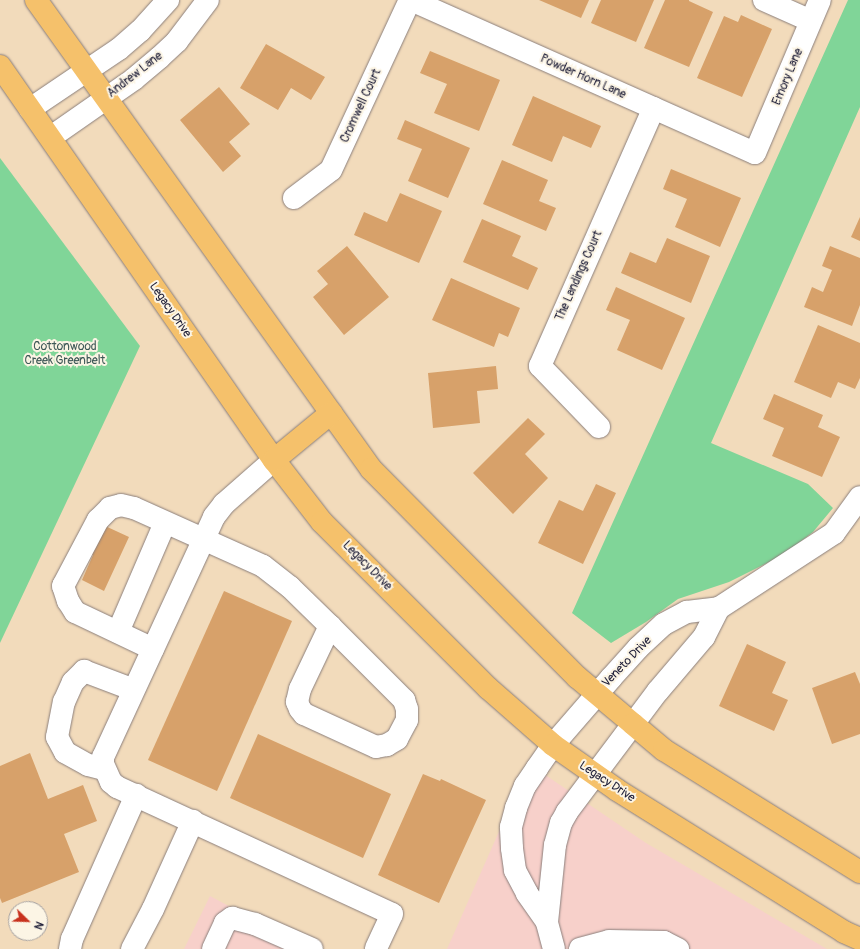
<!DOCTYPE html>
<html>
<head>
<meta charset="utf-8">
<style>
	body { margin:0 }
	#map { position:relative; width:860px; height:949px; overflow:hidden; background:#f2dbbb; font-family:Pangolin,sans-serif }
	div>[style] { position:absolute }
	.built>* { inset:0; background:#f7d0ca }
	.green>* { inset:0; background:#80d598 }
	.building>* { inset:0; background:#d7a16a }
	.roads { filter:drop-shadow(0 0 1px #8a7e7b) drop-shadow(0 0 1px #8a7e7b) }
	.minor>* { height:22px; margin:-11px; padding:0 11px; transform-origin:11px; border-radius:11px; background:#fff }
	.major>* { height:22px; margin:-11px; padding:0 11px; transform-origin:11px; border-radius:11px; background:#f5c16b }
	span { translate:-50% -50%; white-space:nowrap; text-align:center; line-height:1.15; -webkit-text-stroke:4px #fcf5e5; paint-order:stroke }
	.street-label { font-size:12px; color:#22223b }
	.park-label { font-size:12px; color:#3e5857 }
	.north { position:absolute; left:8px; top:901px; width:40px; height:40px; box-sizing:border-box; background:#fcf5e5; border:1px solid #a5a1a1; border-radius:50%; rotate:113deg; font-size:11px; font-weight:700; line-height:16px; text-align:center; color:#22223b }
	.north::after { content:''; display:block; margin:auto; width:14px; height:18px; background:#c8321e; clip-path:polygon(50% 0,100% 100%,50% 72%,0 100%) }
</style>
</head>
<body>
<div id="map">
	<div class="built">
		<i style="clip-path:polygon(529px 764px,646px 843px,827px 949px,447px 949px)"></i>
		<i style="clip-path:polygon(210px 896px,310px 949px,184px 949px)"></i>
	</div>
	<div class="green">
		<i style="clip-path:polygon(848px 0,860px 0,860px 107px,711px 443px,808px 484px,833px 508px,813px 532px,783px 555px,729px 582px,678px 599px,646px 622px,611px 643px,572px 613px)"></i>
		<i style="clip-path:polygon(0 158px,140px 346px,0 643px)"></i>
	</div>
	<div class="building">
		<i style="clip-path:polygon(539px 0,589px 0,581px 18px)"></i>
		<i style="clip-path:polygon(601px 0,654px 0,636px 42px,591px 23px)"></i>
		<i style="clip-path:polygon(665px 0,689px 0,689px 1px,713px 12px,689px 67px,644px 48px)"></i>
		<i style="clip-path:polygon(741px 15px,772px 29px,742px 97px,697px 78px,724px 16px,738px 22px)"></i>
		<i style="clip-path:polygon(266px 44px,325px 77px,311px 100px,291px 88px,278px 110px,240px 88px)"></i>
		<i style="clip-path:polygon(430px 51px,500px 80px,479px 131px,434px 113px,447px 84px,420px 73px)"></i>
		<i style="clip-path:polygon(219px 87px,250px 124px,229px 142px,241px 156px,223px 172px,180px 120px)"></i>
		<i style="clip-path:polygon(533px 96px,601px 126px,591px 148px,563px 136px,552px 162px,512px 145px)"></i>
		<i style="clip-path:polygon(405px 120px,470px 148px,448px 198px,408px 181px,422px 149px,397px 139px)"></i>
		<i style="clip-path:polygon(502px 160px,548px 180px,539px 201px,556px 208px,546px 231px,483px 204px)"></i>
		<i style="clip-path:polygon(671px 169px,741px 198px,720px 247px,675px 227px,687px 199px,663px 189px)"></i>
		<i style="clip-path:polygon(400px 193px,442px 211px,419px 263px,354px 235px,364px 212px,387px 222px)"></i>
		<i style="clip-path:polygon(860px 217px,860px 241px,851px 237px)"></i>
		<i style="clip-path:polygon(482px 219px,521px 236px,512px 256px,538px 268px,528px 290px,463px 262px)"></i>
		<i style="clip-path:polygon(667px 238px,710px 256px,691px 303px,621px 273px,630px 252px,656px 263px)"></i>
		<i style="clip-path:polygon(347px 246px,389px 297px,344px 335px,313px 297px,328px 284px,317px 271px)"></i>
		<i style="clip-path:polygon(830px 246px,860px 258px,860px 305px,852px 326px,804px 307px,812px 287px,823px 292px,832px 270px,822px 266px)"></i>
		<i style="clip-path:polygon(451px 278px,520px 308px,508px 337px,499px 333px,494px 347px,432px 320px)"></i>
		<i style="clip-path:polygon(616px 287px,685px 318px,662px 370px,617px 350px,630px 320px,606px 310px)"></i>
		<i style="clip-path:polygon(818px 325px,860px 343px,860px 378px,855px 389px,838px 382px,831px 398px,794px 382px)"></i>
		<i style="clip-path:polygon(496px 366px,498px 389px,477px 391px,480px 423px,433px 428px,428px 373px)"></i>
		<i style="clip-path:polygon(774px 394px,823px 415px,818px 427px,840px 437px,822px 477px,772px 456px,784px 428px,763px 419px)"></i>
		<i style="clip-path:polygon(528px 418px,545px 434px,525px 454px,548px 478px,513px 514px,473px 473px)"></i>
		<i style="clip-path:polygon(596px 484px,616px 493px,583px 564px,538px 543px,559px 500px,583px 511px)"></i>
		<i style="clip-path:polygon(103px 525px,129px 537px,104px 591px,82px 580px,93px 555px,90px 554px)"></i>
		<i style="clip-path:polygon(224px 591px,292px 621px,217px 791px,148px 760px)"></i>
		<i style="clip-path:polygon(747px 644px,786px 662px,772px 693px,788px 700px,774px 731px,719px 706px)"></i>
		<i style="clip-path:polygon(855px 672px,860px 684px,860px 734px,832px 744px,812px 688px)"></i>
		<i style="clip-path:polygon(258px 734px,391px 794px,363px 858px,230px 798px)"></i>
		<i style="clip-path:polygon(30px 753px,48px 799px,83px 785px,97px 821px,64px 834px,79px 872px,2px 903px,0 898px,0 766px)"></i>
		<i style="clip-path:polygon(423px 774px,440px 781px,441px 779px,486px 800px,439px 903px,378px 875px)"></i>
	</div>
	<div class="roads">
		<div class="minor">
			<i style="left:411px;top:0;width:376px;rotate:24deg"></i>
			<i style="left:755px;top:153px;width:166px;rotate:-67deg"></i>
			<i style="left:764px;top:0;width:51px;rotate:24.1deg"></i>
			<i style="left:30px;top:109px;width:107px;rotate:-34deg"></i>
			<i style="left:119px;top:49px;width:28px;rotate:-41deg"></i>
			<i style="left:140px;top:31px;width:42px;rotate:-47.9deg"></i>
			<i style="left:51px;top:137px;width:101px;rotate:-34.9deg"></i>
			<i style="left:134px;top:79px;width:33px;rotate:-40deg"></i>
			<i style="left:159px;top:58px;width:25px;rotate:-43deg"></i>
			<i style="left:177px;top:41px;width:51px;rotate:-52.9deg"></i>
			<i style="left:294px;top:198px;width:46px;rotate:-37.1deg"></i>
			<i style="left:331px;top:170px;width:187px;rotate:-65.1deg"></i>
			<i style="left:599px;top:427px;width:85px;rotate:-134deg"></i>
			<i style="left:540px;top:366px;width:282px;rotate:-66.2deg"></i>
			<i style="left:274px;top:460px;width:67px;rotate:138.7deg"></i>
			<i style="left:224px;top:504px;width:16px;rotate:128deg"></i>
			<i style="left:214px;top:517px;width:264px;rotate:114.8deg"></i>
			<i style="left:103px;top:757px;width:7px;rotate:90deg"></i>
			<i style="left:103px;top:764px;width:20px;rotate:66deg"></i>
			<i style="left:111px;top:782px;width:8px;rotate:40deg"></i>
			<i style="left:117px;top:787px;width:303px;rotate:24.8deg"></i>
			<i style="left:392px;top:914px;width:38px;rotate:115deg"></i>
			<i style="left:118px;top:632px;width:119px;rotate:-66.7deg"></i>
			<i style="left:153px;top:649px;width:86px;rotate:-154.6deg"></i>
			<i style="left:75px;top:612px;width:13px;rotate:-122deg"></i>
			<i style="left:68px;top:601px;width:16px;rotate:-108deg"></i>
			<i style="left:63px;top:586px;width:75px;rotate:-62.1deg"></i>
			<i style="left:98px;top:520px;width:17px;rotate:-45deg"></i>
			<i style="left:110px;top:508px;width:11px;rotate:-15deg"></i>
			<i style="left:121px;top:505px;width:13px;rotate:13deg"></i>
			<i style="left:134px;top:508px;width:141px;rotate:24.2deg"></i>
			<i style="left:263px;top:566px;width:34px;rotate:38deg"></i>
			<i style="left:290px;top:587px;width:56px;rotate:44.3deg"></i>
			<i style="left:330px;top:626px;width:105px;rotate:45deg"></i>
			<i style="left:404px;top:700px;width:9px;rotate:72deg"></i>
			<i style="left:407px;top:709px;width:11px;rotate:90deg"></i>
			<i style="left:407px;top:720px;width:21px;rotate:118deg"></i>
			<i style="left:397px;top:739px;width:12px;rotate:149deg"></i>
			<i style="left:387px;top:745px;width:11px;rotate:170deg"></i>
			<i style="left:376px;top:747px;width:79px;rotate:-155.4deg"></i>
			<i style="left:304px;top:714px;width:6px;rotate:-129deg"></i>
			<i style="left:300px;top:709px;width:8px;rotate:-113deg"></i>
			<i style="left:297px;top:702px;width:13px;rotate:-77deg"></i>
			<i style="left:300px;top:689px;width:70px;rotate:-64.5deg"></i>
			<i style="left:104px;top:769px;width:16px;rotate:-166deg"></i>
			<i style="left:88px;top:765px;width:26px;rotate:-151deg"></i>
			<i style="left:65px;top:752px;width:17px;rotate:-118deg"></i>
			<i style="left:57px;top:737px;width:36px;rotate:-79deg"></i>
			<i style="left:64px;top:702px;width:22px;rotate:-66deg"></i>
			<i style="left:73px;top:682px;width:16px;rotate:-45deg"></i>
			<i style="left:84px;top:671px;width:53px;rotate:20.8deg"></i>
			<i style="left:547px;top:922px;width:77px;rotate:-84.1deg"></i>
			<i style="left:555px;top:845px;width:23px;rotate:-75deg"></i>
			<i style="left:561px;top:823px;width:13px;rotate:-61deg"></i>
			<i style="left:567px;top:812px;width:151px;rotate:-53.1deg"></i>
			<i style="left:658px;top:691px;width:71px;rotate:-49.6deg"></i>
			<i style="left:704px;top:637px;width:33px;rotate:-63deg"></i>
			<i style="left:70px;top:949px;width:10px;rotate:-79deg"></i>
			<i style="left:72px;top:939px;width:158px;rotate:-66deg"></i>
			<i style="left:132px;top:949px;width:45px;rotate:-62.3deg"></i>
			<i style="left:153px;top:909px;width:97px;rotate:-65.6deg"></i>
			<i style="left:213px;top:949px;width:29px;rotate:-65deg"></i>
			<i style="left:225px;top:923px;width:9px;rotate:-36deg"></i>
			<i style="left:232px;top:918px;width:24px;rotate:15deg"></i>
			<i style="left:255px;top:924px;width:62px;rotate:23.7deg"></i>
			<i style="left:554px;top:949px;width:28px;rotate:-105deg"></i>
			<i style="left:547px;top:922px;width:35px;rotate:-125deg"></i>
			<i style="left:527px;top:893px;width:26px;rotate:-118deg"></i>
			<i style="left:515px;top:870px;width:22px;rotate:-98deg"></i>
			<i style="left:512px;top:848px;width:21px;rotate:-93deg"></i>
			<i style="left:511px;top:827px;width:20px;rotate:-75deg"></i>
			<i style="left:516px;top:808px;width:24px;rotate:-68deg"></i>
			<i style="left:525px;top:786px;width:22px;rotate:-56deg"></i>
			<i style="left:537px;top:768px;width:28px;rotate:-55deg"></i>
			<i style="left:553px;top:745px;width:89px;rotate:-49.1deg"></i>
			<i style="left:611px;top:678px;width:40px;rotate:-48deg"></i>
			<i style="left:638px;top:648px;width:35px;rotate:-43deg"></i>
			<i style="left:664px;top:624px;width:26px;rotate:-28deg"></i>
			<i style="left:687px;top:612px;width:32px;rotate:-7deg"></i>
			<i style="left:719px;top:608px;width:137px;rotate:-33.1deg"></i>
			<i style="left:834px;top:533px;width:44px;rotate:-54.2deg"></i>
			<i style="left:580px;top:949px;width:30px;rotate:-15deg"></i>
			<i style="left:609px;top:941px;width:55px;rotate:1deg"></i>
			<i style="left:664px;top:942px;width:16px;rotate:27deg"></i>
		</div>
		<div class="major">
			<i style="left:36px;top:0;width:576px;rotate:54.46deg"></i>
			<i style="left:371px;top:469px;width:293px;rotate:45.3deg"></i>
			<i style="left:577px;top:677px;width:73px;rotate:40deg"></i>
			<i style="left:633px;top:724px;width:40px;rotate:40deg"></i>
			<i style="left:664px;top:750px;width:231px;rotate:31.9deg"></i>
			<i style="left:0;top:66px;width:480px;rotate:55.2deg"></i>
			<i style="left:274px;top:460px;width:78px;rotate:52.3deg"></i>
			<i style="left:322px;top:522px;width:235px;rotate:45deg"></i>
			<i style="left:488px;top:688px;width:86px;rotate:41.2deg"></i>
			<i style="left:553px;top:745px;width:78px;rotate:35.1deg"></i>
			<i style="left:617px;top:790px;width:268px;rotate:32deg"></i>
			<i style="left:844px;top:932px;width:17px;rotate:24deg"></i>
			<i style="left:274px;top:460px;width:74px;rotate:-39.5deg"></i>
		</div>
	</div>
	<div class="street-label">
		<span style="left:135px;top:75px;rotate:-38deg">Andrew Lane</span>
		<span style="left:583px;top:77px;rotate:24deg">Powder Horn Lane</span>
		<span style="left:788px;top:77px;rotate:-67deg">Emory Lane</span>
		<span style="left:361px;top:106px;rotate:-65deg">Cromwell Court</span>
		<span style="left:579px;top:276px;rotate:-66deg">The Landings Court</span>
		<span style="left:170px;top:310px;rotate:55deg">Legacy Drive</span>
		<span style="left:367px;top:566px;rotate:45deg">Legacy Drive</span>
		<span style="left:627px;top:662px;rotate:-46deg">Veneto Drive</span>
		<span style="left:607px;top:782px;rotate:33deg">Legacy Drive</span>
	</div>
	<div class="park-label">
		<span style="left:65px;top:354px">Cottonwood<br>Creek Greenbelt</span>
	</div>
	<div class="north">N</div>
</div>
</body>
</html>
